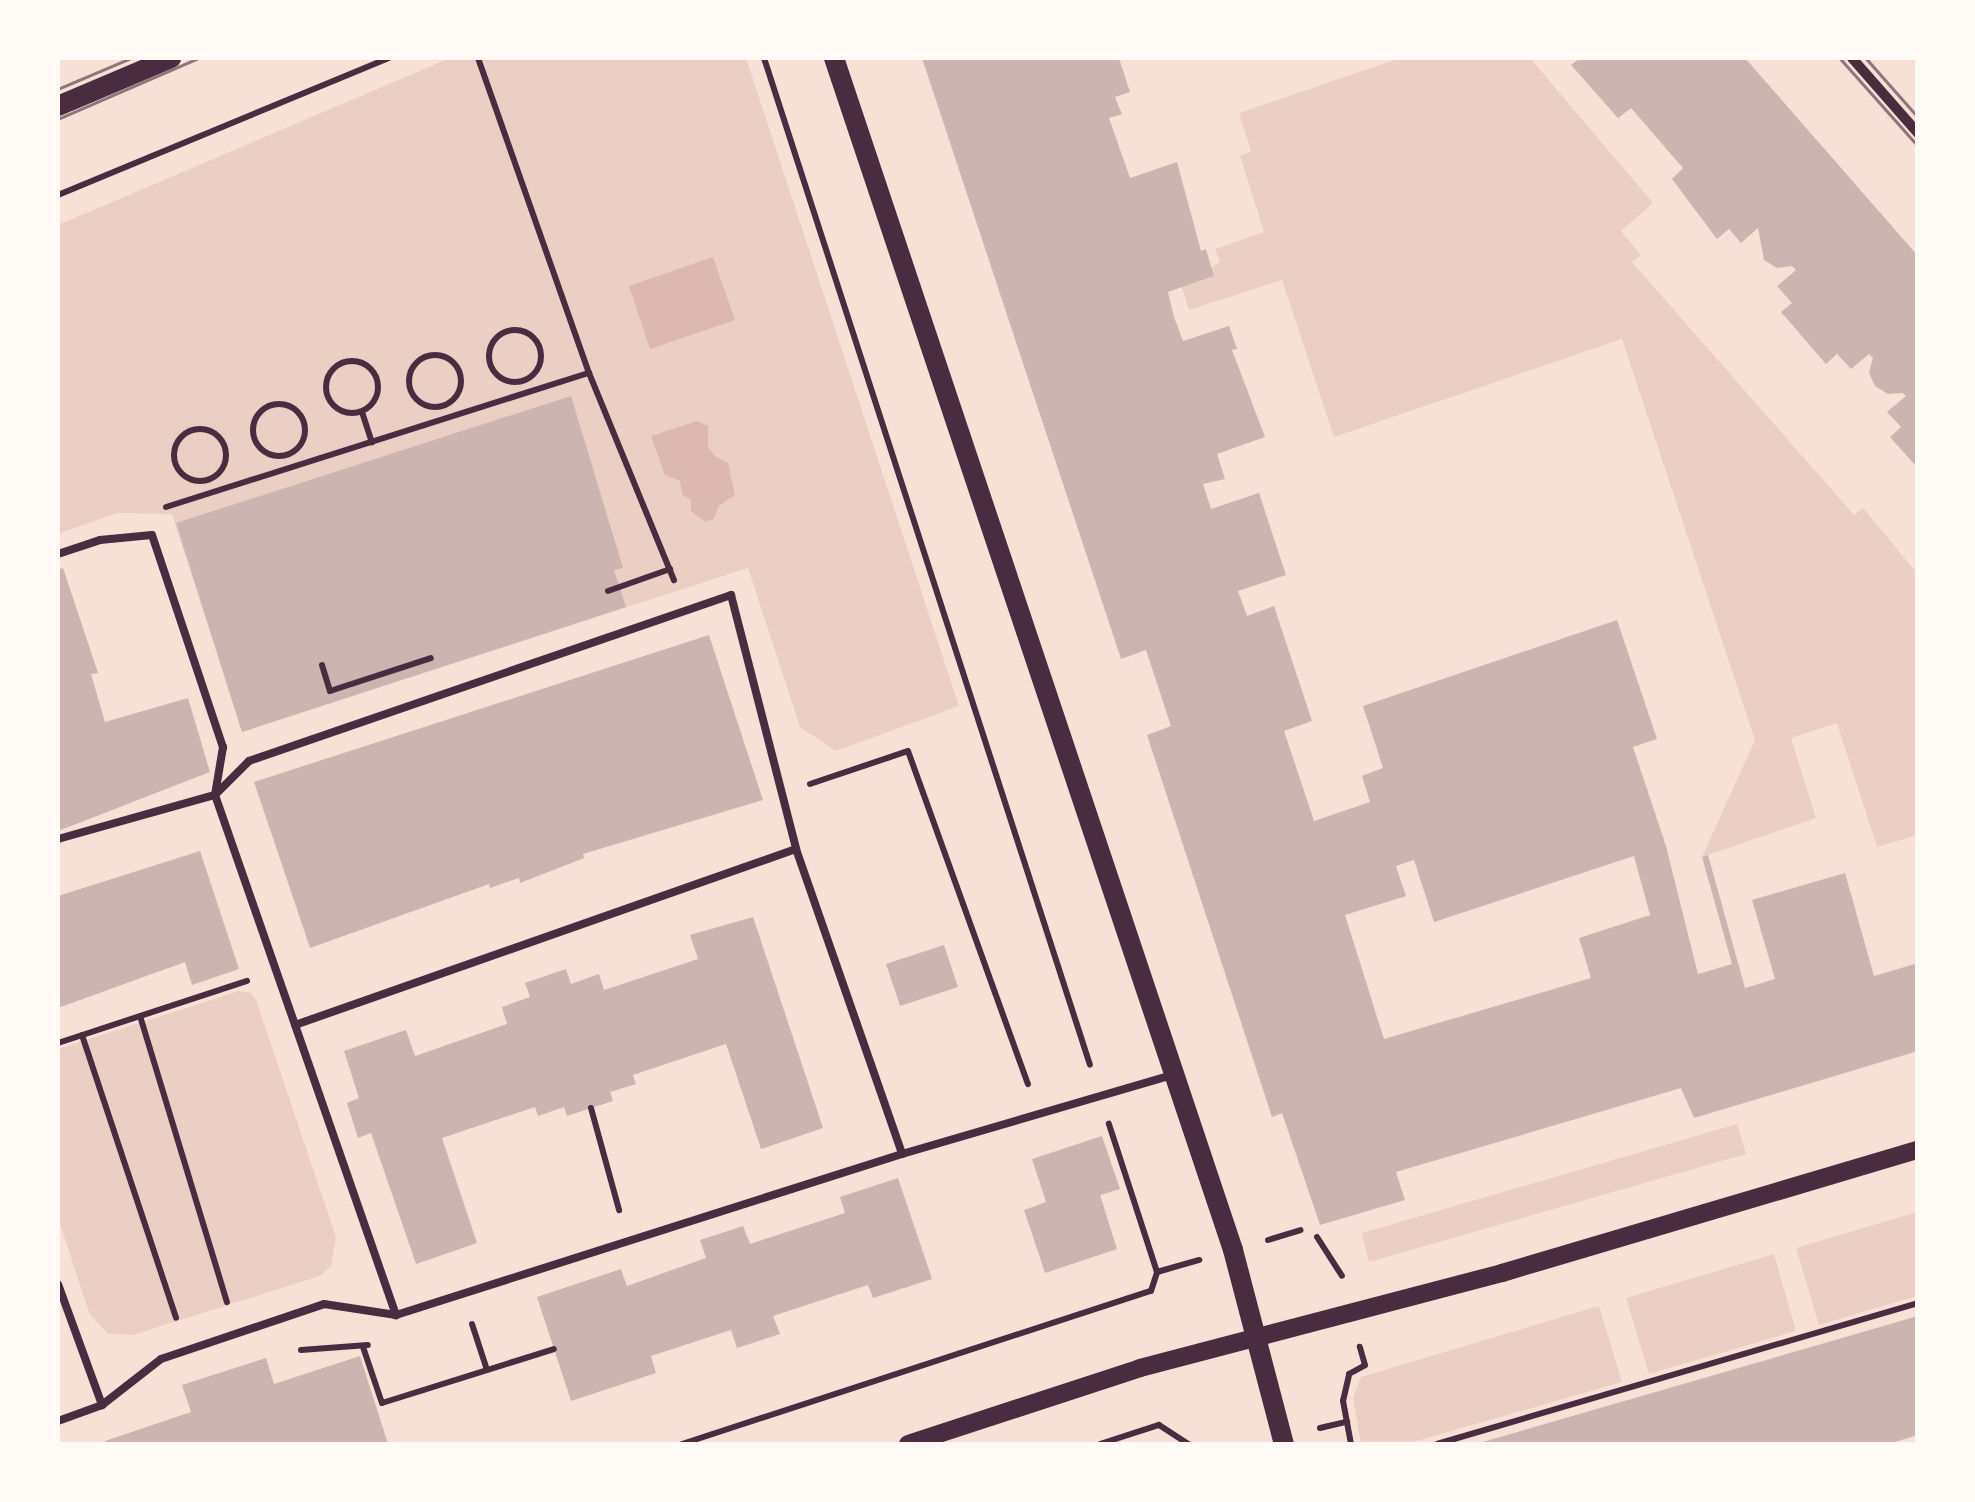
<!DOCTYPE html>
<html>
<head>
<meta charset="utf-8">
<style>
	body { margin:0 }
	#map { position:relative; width:1975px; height:1502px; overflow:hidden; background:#f7e1d7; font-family:"Archivo Narrow",sans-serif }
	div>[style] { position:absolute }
	.green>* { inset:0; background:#ebcfc5 }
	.water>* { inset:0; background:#dcb8b0 }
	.building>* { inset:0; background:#ccb4b1 }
	.path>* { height:6px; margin:-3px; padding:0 3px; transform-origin:3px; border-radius:3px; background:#4a2c40 }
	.path>.ring { margin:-3px; padding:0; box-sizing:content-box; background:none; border:6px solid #4a2c40; border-radius:50% }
	.service>* { height:8px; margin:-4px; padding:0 4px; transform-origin:4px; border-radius:4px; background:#4a2c40 }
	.minor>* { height:10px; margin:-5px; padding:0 5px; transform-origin:5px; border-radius:5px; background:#4a2c40 }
	.tertiary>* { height:18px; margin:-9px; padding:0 9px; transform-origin:9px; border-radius:9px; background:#4a2c40 }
	.secondary>* { height:20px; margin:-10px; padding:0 10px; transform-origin:10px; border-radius:10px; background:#4a2c40 }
	.tram>* { height:2.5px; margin:-1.25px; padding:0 1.25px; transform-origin:1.25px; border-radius:1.25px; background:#8f747c }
	span { translate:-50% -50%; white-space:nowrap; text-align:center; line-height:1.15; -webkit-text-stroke:10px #fffaf5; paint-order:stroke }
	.frame { position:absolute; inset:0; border:60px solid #fffaf5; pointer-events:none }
</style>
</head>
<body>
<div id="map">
	<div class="green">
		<i style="clip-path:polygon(450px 58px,746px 58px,959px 706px,836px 751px,800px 727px,748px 568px,242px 732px,172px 514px,117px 513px,58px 534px,58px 225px)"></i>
		<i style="clip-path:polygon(1400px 58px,1530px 58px,1653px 203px,1621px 231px,1641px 255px,1632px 262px,1854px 515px,1863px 508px,1917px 573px,1917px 835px,1877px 847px,1837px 723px,1791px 738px,1816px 818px,1702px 857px,1755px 740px,1622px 339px,1334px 437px,1282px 280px,1189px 310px,1181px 285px,1220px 262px,1215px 249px,1264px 232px,1240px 156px,1251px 151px,1239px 113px)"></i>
		<i style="clip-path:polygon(239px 991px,251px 993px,256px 1000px,336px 1237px,331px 1266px,320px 1276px,133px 1335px,108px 1334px,90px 1315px,58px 1218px,58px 1049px)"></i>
		<i style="clip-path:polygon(1737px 1124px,1746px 1154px,1369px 1262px,1362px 1233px)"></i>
		<i style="clip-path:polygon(1917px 1212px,1917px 1296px,1819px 1325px,1796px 1248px)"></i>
		<i style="clip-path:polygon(1774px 1254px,1796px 1331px,1649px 1374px,1626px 1298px)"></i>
		<i style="clip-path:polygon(1599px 1306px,1622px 1382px,1406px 1444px,1361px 1444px,1353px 1398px,1361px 1377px)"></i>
	</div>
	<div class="water">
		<i style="clip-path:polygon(713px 257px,735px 320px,650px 349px,629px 286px)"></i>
		<i style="clip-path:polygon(697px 421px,708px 426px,708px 447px,715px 456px,728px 463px,735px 495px,719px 506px,714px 519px,705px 522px,691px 511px,691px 500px,682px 494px,680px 481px,665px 475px,651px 436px)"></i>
	</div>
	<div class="building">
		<i style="clip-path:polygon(evenodd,922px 58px,1119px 58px,1130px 92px,1115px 97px,1122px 114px,1109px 118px,1130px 178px,1177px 162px,1201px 251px,1206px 249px,1214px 276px,1168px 292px,1174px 317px,1183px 341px,1229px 326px,1237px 349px,1232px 350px,1265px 437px,1217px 454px,1225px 479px,1203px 484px,1211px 509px,1259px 493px,1286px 575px,1238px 591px,1247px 616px,1274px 606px,1312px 721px,1284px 731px,1314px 821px,1370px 802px,1362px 776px,1383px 768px,1363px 706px,1617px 620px,1657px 739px,1633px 747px,1666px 846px,1698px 974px,1732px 964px,1702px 857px,1708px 855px,1745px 988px,1775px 979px,1752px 900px,1845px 873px,1874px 976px,1918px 963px,1918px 1051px,1694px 1118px,1681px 1088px,1396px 1172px,1405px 1200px,1320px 1225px,1282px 1113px,1272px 1117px,1147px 735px,1171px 726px,1146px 650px,1121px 659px,922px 58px,1634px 856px,1650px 915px,1579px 938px,1591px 978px,1384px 1039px,1345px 915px,1406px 896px,1396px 866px,1414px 860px,1434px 922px,1634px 856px)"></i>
		<i style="clip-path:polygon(1580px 58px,1745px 58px,1918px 256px,1918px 461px,1914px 464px,1890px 437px,1901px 427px,1887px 412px,1906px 396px,1903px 393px,1888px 394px,1875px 386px,1869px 373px,1873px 358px,1869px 354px,1851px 369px,1837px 354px,1826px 364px,1781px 312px,1792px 303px,1777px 286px,1796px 270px,1792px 266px,1777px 268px,1764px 260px,1758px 228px,1741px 243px,1729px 229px,1717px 239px,1672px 179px,1683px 168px,1631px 108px,1618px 118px,1571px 65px)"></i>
		<i style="clip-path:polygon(571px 396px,623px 568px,614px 570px,626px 607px,242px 732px,176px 523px)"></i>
		<i style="clip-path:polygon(63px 568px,98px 673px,91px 674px,105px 722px,188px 698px,210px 772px,58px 831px,58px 570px)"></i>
		<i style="clip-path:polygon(709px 635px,763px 800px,583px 854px,584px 858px,520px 883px,519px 878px,490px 888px,489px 884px,310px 948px,254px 782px)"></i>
		<i style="clip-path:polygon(200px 851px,239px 969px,192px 985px,185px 962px,58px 1008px,58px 896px)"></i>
		<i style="clip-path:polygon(753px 917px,823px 1128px,761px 1149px,726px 1044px,633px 1075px,636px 1084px,610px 1092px,613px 1101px,567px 1116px,564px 1107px,538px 1116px,535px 1107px,442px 1138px,477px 1243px,416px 1264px,371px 1133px,358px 1138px,347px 1103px,359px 1098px,344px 1051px,406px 1030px,415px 1056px,507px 1024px,502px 1007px,530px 997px,525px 983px,566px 969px,571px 984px,599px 974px,604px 990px,698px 959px,690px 935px)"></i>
		<i style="clip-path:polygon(944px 945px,958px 987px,900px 1006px,886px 964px)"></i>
		<i style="clip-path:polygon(1102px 1136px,1120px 1189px,1100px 1195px,1117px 1249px,1045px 1273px,1024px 1210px,1046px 1202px,1032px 1159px)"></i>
		<i style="clip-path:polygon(898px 1178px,932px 1279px,873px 1298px,868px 1285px,773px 1316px,780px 1334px,737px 1348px,731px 1330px,651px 1356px,656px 1373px,571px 1401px,537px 1297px,621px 1269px,627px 1286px,706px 1258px,700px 1240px,743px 1226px,750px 1244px,845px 1213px,840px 1197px)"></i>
		<i style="clip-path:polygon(1918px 1316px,1918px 1435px,1888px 1444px,1476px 1444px)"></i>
		<i style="clip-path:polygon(360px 1356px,388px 1444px,106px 1444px,105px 1441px,191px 1412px,182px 1385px,266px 1358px,274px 1384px)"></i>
	</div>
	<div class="path">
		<i style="left:478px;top:58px;width:334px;rotate:70.6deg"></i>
		<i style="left:589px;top:373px;width:224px;rotate:67.7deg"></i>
		<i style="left:764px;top:58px;width:1058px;rotate:72.06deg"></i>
		<i style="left:58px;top:195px;width:358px;rotate:-22.5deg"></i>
		<i class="ring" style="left:489px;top:330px;width:46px;height:46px"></i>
		<i class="ring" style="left:409px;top:355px;width:46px;height:46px"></i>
		<i class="ring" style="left:326px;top:361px;width:46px;height:46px"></i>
		<i class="ring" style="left:253px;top:404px;width:46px;height:46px"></i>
		<i style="left:362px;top:412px;width:32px;rotate:72deg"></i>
		<i class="ring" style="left:174px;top:429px;width:46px;height:46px"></i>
		<i style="left:166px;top:507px;width:444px;rotate:-17.6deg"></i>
		<i style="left:608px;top:591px;width:66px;rotate:-19.5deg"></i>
		<i style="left:322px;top:665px;width:27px;rotate:73deg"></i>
		<i style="left:330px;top:691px;width:106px;rotate:-18.1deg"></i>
		<i style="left:810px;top:784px;width:103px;rotate:-18.6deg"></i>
		<i style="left:908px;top:751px;width:354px;rotate:70.2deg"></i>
		<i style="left:140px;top:1016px;width:299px;rotate:73.1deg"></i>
		<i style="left:82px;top:1035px;width:298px;rotate:71.6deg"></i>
		<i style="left:58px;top:1043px;width:199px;rotate:-18.2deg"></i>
		<i style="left:591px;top:1108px;width:106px;rotate:74.6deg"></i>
		<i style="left:1317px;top:1237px;width:46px;rotate:57.3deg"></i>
		<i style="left:1268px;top:1240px;width:34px;rotate:-17deg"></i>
		<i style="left:1157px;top:1272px;width:44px;rotate:-15.9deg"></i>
		<i style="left:472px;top:1324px;width:48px;rotate:71.9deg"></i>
		<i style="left:363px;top:1347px;width:59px;rotate:71.3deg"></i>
		<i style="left:382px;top:1403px;width:180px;rotate:-17.4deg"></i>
		<i style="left:301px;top:1350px;width:67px;rotate:-4.3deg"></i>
		<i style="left:1320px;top:1428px;width:28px;rotate:-13deg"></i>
		<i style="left:682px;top:1444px;width:493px;rotate:-18.1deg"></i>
		<i style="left:1151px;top:1291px;width:20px;rotate:-72deg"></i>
		<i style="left:1157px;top:1272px;width:156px;rotate:-108deg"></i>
		<i style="left:1100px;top:1444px;width:62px;rotate:-17.9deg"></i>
		<i style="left:1159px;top:1425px;width:35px;rotate:33deg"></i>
		<i style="left:1351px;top:1444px;width:44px;rotate:-100.5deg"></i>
		<i style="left:1343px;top:1401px;width:28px;rotate:-77deg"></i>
		<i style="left:1349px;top:1374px;width:18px;rotate:-29deg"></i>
		<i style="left:1365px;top:1365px;width:19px;rotate:-106deg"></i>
		<i style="left:1437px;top:1444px;width:501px;rotate:-16.34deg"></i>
	</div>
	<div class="service">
		<i style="left:58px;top:554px;width:44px;rotate:-18.4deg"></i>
		<i style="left:100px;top:540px;width:52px;rotate:-5.5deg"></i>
		<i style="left:152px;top:535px;width:224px;rotate:71.5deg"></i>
		<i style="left:223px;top:747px;width:49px;rotate:99.5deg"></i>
		<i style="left:215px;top:795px;width:48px;rotate:-45deg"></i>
		<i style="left:249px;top:761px;width:510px;rotate:-19deg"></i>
		<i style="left:731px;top:595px;width:262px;rotate:75.6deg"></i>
		<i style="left:58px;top:839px;width:163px;rotate:-15.7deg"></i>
		<i style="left:215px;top:795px;width:551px;rotate:70.81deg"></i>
		<i style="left:295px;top:1025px;width:531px;rotate:-19.36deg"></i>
		<i style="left:796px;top:849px;width:323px;rotate:70.8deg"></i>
		<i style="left:58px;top:1284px;width:129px;rotate:70deg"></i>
		<i style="left:58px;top:1421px;width:47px;rotate:-20deg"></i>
		<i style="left:102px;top:1405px;width:75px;rotate:-37.9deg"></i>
		<i style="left:161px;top:1359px;width:172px;rotate:-18.6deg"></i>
		<i style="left:324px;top:1304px;width:73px;rotate:8.7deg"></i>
		<i style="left:396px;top:1315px;width:531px;rotate:-17.65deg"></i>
		<i style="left:902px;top:1154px;width:282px;rotate:-16.3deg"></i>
	</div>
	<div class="minor">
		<i style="left:1852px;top:58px;width:100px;rotate:48.7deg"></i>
	</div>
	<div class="tertiary">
		<i style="left:908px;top:1444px;width:244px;rotate:-18.1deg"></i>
		<i style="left:1140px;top:1368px;width:374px;rotate:-14.7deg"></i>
		<i style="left:1502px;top:1273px;width:434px;rotate:-16.5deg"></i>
	</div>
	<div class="secondary">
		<i style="left:834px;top:58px;width:1257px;rotate:71.49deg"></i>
		<i style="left:1233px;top:1250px;width:201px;rotate:75.3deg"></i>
		<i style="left:58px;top:106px;width:123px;rotate:-23deg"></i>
	</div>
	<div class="tram">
		<i style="left:1840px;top:58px;width:118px;rotate:48.4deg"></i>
		<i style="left:1866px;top:58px;width:79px;rotate:48.6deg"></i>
		<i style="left:58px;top:89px;width:79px;rotate:-23deg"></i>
		<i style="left:58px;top:119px;width:153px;rotate:-23.5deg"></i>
	</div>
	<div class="frame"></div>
</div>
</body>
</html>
